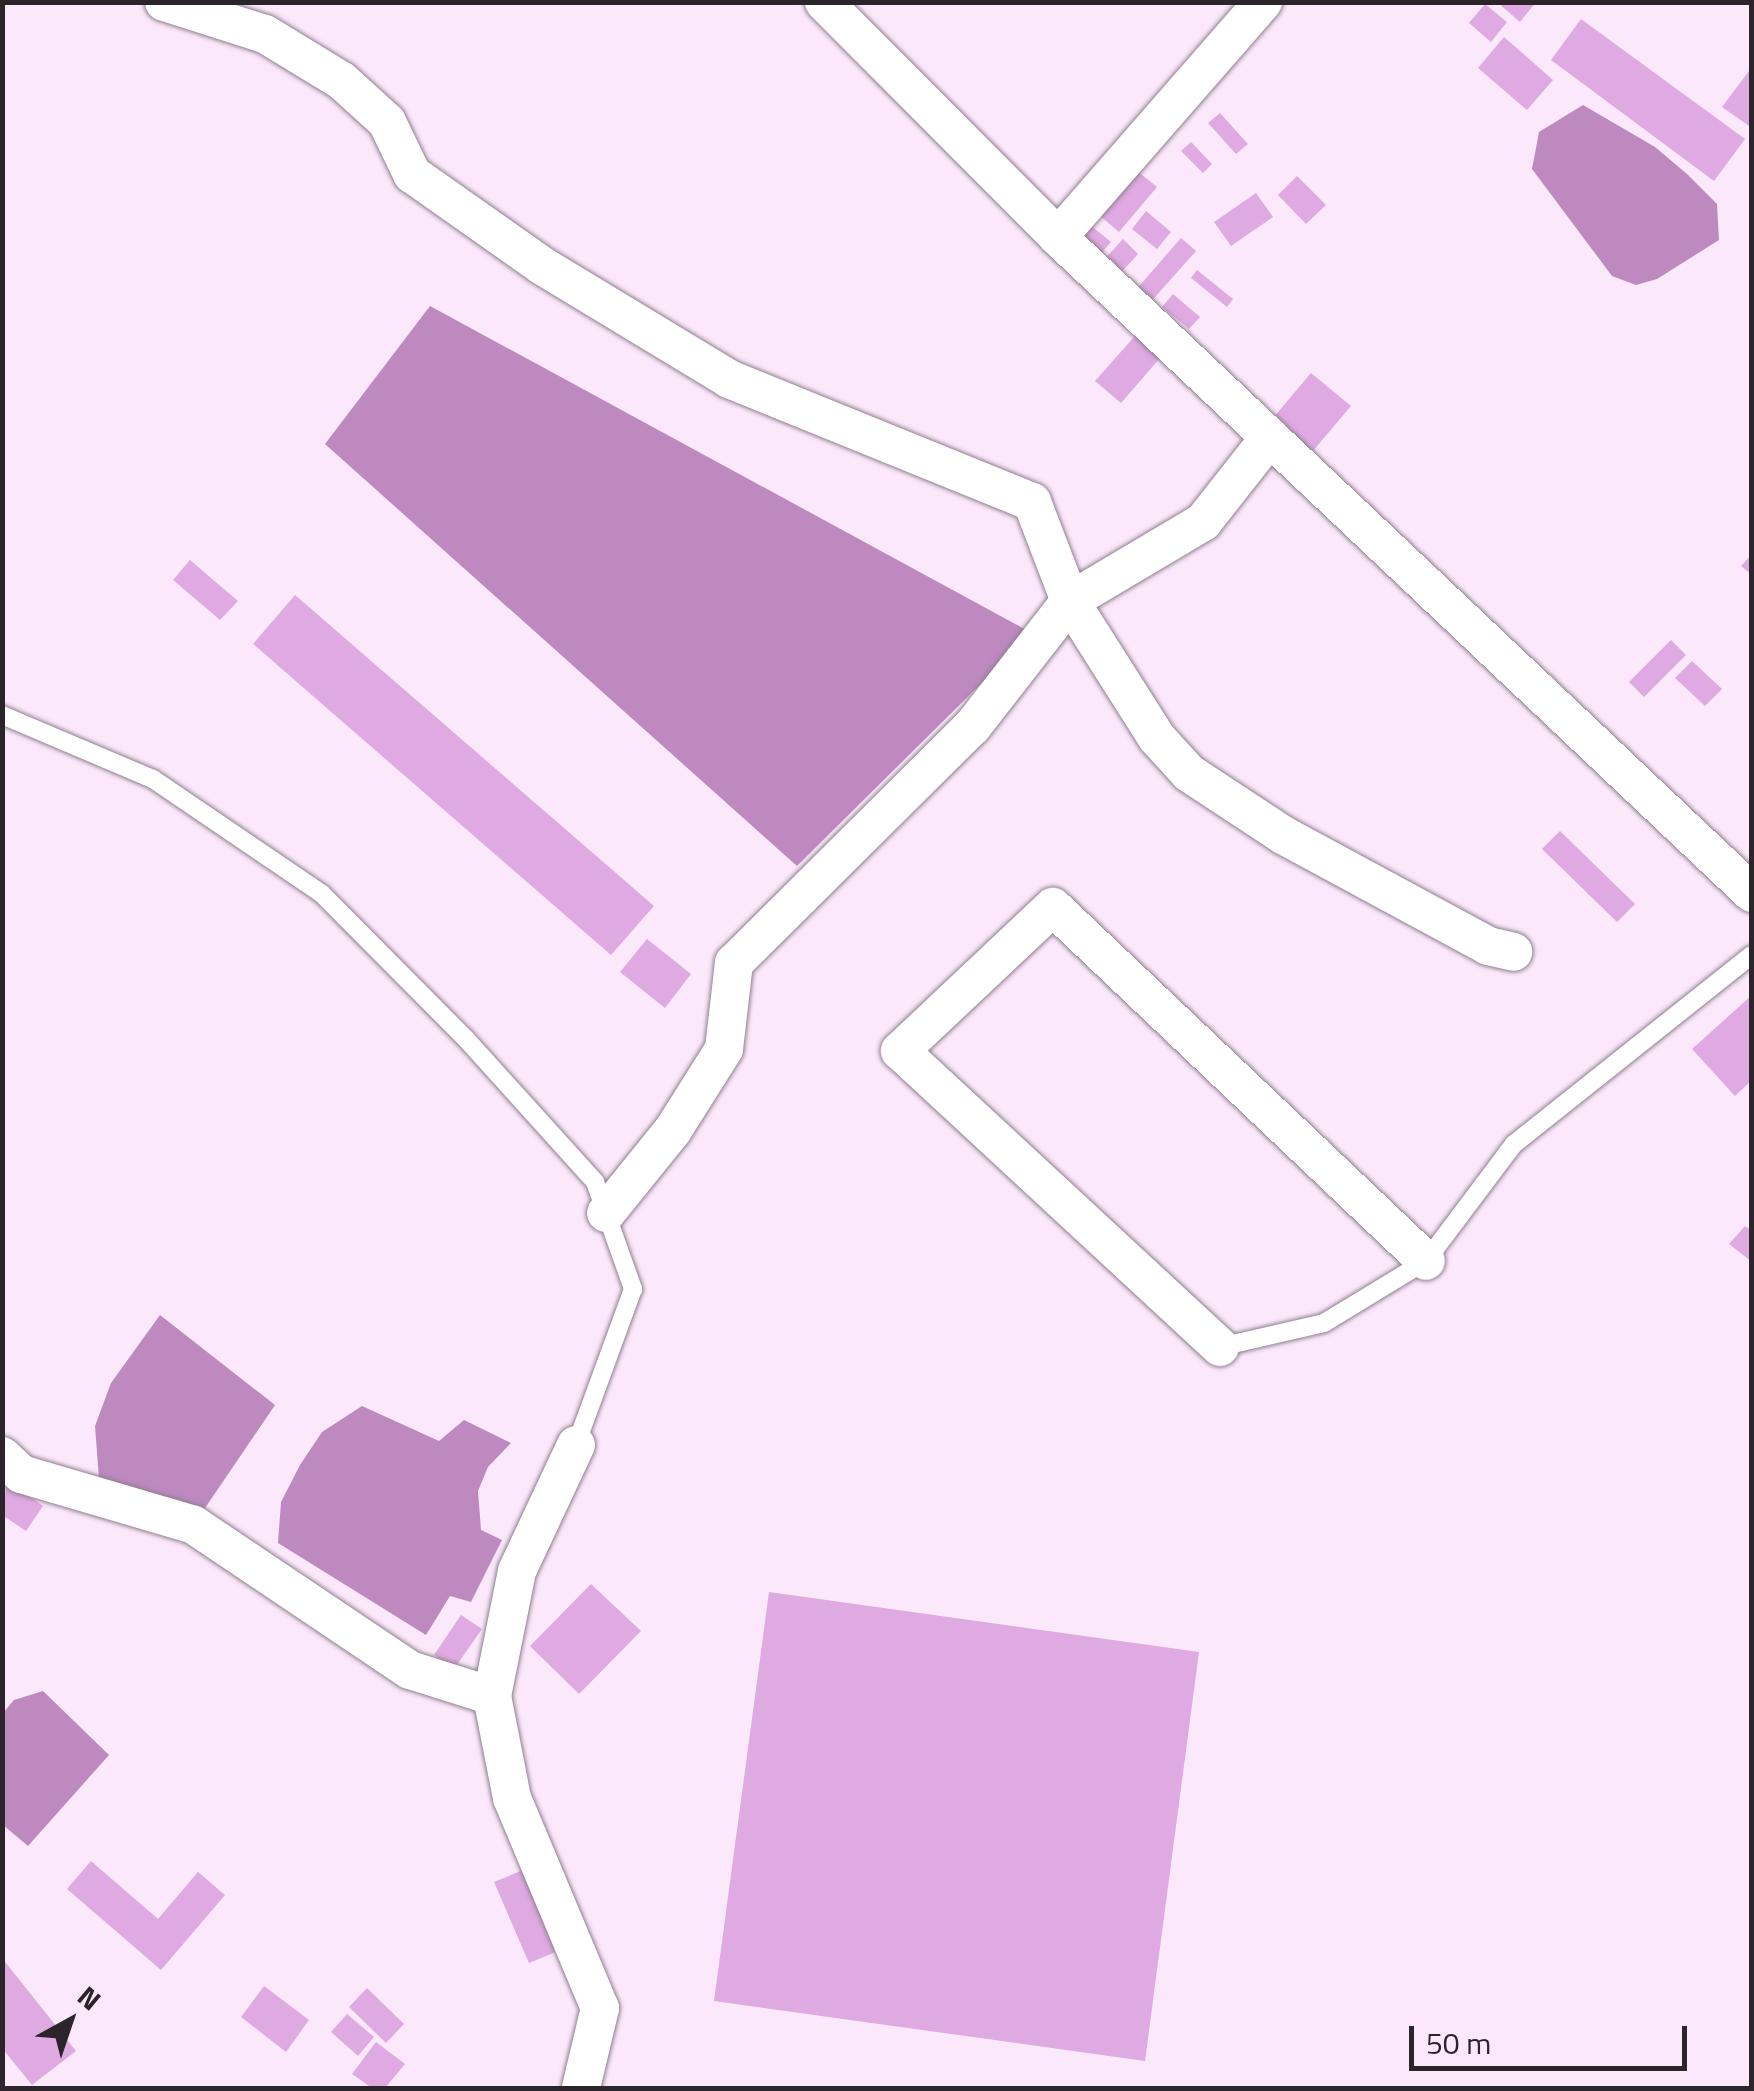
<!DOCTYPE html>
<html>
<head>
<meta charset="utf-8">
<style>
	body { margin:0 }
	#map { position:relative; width:1754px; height:2091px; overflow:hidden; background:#fbe9fb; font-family:"Titillium Web",sans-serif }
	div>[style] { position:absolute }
	.water>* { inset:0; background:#bd89bf }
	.building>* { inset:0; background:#dfa9e1 }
	.roads { filter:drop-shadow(0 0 2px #8f7f8f) drop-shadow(0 0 2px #8f7f8f) }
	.lane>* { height:18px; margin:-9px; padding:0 9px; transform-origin:9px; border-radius:9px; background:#fff }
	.street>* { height:38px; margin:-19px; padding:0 19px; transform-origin:19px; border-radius:19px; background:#fff }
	span { translate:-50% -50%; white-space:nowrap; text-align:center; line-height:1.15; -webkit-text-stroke:8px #fbe9fb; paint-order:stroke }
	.frame { position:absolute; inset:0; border:5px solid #2b242b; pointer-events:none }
	.north { position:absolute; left:20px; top:1971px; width:100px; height:100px; -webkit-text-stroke:8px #fbe9fb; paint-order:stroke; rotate:40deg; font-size:28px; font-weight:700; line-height:40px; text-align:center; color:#2b242b }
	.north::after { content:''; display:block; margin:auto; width:35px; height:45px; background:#2b242b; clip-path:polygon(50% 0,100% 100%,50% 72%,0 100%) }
	.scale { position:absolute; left:1409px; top:2026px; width:278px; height:45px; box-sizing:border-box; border:5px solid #2b242b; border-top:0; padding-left:12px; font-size:30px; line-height:35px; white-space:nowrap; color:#2b242b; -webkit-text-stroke:8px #fbe9fb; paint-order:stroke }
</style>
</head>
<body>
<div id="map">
	<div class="water">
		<i style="clip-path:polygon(1583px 105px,1655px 147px,1687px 174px,1717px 204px,1719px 240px,1657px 279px,1636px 285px,1612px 276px,1532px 169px,1539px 132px)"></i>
		<i style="clip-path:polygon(430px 306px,1032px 633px,797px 866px,325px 444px)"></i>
		<i style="clip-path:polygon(160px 1315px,275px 1405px,203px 1511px,99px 1479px,95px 1426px,111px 1383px)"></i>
		<i style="clip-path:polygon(362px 1406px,439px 1441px,464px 1420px,511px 1443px,488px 1467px,478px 1491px,481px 1530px,502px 1540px,471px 1602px,450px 1596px,426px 1635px,278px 1543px,281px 1502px,300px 1465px,322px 1432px)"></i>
		<i style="clip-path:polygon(43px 1691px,109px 1755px,28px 1846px,3px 1825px,3px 1713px,14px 1700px)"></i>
	</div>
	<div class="building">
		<i style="clip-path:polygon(1497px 2px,1536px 2px,1520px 22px)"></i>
		<i style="clip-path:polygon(1485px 4px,1507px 22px,1491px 42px,1469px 23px)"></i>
		<i style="clip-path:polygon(1581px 19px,1745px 139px,1714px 181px,1551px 60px)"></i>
		<i style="clip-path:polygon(1504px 37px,1553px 80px,1527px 110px,1478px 68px)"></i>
		<i style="clip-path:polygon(1752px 67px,1752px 128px,1722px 107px)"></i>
		<i style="clip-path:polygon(1220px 113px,1248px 144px,1236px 154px,1208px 123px)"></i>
		<i style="clip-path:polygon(1191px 142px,1212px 164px,1203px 173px,1181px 151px)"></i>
		<i style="clip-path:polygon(1136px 170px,1157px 187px,1119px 232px,1099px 215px)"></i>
		<i style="clip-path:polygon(1297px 176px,1326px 205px,1306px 224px,1278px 195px)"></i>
		<i style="clip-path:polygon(1256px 193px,1273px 217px,1231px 246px,1214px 222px)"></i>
		<i style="clip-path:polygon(1146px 211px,1171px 232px,1157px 249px,1132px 229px)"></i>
		<i style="clip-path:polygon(1089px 224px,1111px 242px,1098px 257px,1077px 238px)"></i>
		<i style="clip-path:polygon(1181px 238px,1196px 251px,1148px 305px,1134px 292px)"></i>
		<i style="clip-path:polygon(1123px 239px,1138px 254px,1117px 277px,1101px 263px)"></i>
		<i style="clip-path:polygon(1197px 270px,1233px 299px,1227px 307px,1191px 278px)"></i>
		<i style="clip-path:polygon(1173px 294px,1200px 317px,1189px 329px,1162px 307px)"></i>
		<i style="clip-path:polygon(1135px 336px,1160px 358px,1121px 403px,1095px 381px)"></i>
		<i style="clip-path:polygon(1311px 373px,1351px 406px,1312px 452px,1273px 418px)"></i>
		<i style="clip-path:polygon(1752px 554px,1752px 575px,1741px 566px)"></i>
		<i style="clip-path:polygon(190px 560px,238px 601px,220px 620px,173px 580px)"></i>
		<i style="clip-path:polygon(295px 595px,654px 906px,611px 955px,253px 644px)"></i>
		<i style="clip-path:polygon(1671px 640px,1686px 655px,1644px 697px,1629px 682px)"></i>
		<i style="clip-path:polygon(1692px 661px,1722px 689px,1705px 706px,1675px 678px)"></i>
		<i style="clip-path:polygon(1560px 831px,1635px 904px,1617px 922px,1542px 849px)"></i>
		<i style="clip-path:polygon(647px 939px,691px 974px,665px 1008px,620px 972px)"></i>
		<i style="clip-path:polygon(1752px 995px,1752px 1080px,1735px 1096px,1692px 1049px)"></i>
		<i style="clip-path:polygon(1745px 1226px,1752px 1231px,1752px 1262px,1729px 1244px)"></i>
		<i style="clip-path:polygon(7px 1481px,43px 1506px,26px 1531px,2px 1515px)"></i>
		<i style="clip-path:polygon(591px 1584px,641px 1631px,579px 1694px,530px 1646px)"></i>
		<i style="clip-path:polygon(769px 1592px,1199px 1652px,1145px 2061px,714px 2001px)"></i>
		<i style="clip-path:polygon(461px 1615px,482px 1629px,454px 1669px,434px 1655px)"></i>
		<i style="clip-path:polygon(91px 1861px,158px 1919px,198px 1872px,225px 1895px,161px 1970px,67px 1889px)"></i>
		<i style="clip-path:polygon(523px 1870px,558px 1951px,529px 1963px,494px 1882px)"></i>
		<i style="clip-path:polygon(2px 1958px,76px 2051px,32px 2085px,2px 2048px)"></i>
		<i style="clip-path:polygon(264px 1986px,309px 2020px,286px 2052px,241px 2017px)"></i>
		<i style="clip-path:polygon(367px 1988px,404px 2024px,386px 2043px,349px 2007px)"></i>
		<i style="clip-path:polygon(347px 2014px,374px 2037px,358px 2056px,331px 2032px)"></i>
		<i style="clip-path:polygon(376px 2042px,405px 2064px,385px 2088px,372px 2088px,352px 2074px)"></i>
	</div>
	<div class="roads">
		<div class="lane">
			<i style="left:2px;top:715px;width:164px;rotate:23deg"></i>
			<i style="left:153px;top:779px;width:204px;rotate:34.2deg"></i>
			<i style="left:322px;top:894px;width:204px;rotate:45.2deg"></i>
			<i style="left:466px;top:1039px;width:193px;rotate:47.9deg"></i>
			<i style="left:595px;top:1182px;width:114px;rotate:70.4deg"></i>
			<i style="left:633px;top:1289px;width:166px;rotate:110.1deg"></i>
			<i style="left:1220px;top:1347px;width:107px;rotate:-13deg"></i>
			<i style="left:1324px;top:1323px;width:119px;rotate:-31.3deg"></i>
			<i style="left:1426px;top:1261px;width:146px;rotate:-53.1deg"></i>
			<i style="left:1514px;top:1144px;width:304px;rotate:-38.5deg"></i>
		</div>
		<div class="street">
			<i style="left:164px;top:2px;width:106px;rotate:17.6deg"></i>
			<i style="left:265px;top:34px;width:90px;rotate:31.4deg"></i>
			<i style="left:342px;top:81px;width:61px;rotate:42.3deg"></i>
			<i style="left:387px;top:122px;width:58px;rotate:64.3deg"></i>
			<i style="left:412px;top:174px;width:158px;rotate:35.2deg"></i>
			<i style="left:541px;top:265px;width:220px;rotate:31.2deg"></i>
			<i style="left:729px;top:379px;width:327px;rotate:22.1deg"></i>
			<i style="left:1032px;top:502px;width:106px;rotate:69deg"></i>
			<i style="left:1070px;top:601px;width:162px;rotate:57.6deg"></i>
			<i style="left:1157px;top:738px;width:47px;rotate:47.6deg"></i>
			<i style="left:1189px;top:773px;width:113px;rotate:33.4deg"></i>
			<i style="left:1283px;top:835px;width:233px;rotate:28.4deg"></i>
			<i style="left:1488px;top:946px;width:26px;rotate:13deg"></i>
			<i style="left:824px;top:2px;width:332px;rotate:45.1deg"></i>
			<i style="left:1058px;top:237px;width:955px;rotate:43.39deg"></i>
			<i style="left:1058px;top:237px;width:312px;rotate:-48.9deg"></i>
			<i style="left:606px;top:1213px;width:107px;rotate:-51.1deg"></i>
			<i style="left:673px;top:1130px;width:96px;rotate:-57.8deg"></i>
			<i style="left:724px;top:1049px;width:87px;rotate:-83.4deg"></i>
			<i style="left:734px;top:963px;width:335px;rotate:-44.8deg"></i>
			<i style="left:972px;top:727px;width:160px;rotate:-52.1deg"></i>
			<i style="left:1070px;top:601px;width:155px;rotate:-30.7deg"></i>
			<i style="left:1203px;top:522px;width:108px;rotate:-51.8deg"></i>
			<i style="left:1220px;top:1347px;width:436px;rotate:-137.2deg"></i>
			<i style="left:900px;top:1051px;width:210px;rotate:-43.3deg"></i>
			<i style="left:1053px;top:907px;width:514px;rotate:43.5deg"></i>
			<i style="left:576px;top:1445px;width:139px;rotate:115.1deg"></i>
			<i style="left:517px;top:1571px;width:127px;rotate:101.3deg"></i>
			<i style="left:492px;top:1696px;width:104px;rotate:78.9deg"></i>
			<i style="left:512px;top:1798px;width:228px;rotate:67.3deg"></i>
			<i style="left:600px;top:2008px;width:82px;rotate:103.4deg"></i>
			<i style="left:2px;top:1456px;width:26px;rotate:43deg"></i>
			<i style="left:21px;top:1474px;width:180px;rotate:16.4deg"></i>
			<i style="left:194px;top:1525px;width:260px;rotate:33.9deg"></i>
			<i style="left:410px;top:1670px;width:86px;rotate:17.6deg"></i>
		</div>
	</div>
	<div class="frame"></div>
	<div class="north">N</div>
	<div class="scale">50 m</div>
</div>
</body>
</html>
